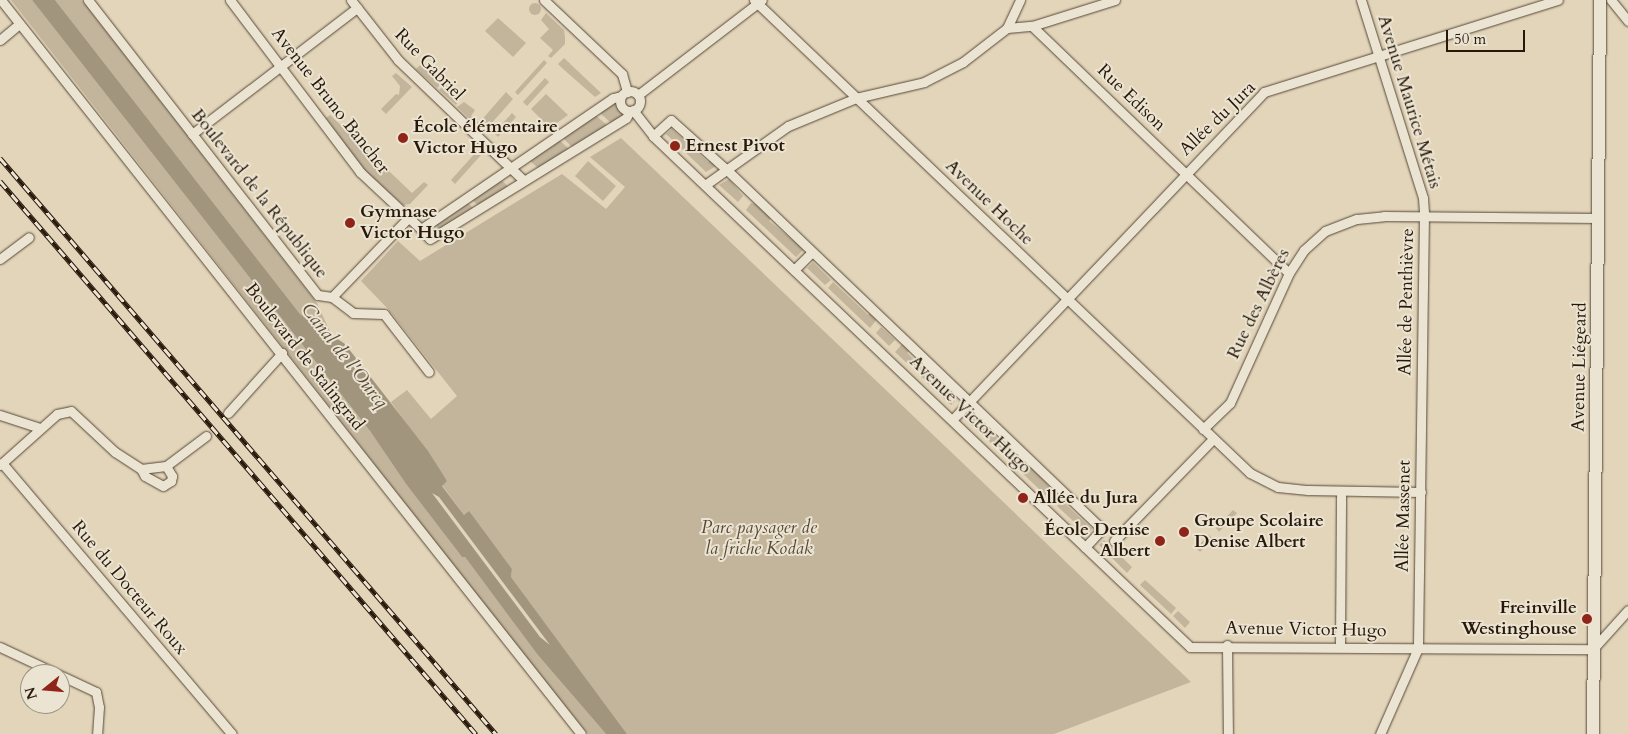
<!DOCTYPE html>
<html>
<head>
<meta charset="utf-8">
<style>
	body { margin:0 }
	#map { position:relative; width:1628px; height:734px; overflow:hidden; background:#e2d5ba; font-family:Cardo,serif }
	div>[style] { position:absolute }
	.green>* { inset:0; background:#c2b59c }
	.round { border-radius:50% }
	.water>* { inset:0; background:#a2957e }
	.roads { filter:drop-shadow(0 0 1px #564736) drop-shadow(0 0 1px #564736) }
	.street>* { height:9px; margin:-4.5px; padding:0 4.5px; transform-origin:4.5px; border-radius:4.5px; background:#ece4d2 }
	.street>.ring { margin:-4.5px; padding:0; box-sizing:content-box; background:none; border:9px solid #ece4d2; border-radius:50% }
	.secondary>* { height:12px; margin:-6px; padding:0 6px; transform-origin:6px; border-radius:6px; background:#ece4d2 }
	.rail>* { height:5px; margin-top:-2.5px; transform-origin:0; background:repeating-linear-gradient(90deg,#ece4d2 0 9px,#27180a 0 18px); box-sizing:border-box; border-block:1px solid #27180a }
	.dots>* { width:14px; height:14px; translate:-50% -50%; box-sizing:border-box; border:2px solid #ece4d2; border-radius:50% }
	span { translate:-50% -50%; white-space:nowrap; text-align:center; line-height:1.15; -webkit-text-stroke:4px #ece4d2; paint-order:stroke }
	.street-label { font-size:18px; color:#27180a }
	.poi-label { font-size:18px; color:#27180a; font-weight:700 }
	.left { translate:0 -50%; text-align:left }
	.right { translate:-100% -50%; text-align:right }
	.park-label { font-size:18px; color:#564736; font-style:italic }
	.water-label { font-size:19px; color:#584a38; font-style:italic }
	.north { position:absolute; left:20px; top:664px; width:50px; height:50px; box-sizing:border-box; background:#ece4d2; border:1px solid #9d9282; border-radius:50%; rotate:253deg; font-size:14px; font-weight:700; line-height:20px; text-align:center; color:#27180a }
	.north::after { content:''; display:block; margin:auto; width:18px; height:22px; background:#8f2418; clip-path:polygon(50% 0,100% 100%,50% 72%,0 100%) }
	.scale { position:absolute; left:1446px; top:30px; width:79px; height:22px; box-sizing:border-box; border:2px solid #27180a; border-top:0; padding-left:6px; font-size:15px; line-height:18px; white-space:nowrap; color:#27180a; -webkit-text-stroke:4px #ece4d2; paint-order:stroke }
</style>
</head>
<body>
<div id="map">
	<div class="green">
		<i style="clip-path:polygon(11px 0,32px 0,370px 431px,406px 484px,462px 557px,465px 557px,537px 654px,606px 734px,588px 734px,530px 663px)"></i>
		<i style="clip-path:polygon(55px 0,82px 0,317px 303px,331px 334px,300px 314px)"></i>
		<i class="round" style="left:529px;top:3px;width:12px;height:12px"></i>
		<i style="clip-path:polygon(546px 13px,564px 30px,565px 37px,565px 44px,551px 58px,548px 56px,553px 50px,540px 38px,549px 29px,541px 20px)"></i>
		<i style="clip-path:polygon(498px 18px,526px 43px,513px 57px,485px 31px)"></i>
		<i style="clip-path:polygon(564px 58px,601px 93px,595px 97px,562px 68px,558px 64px)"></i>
		<i style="clip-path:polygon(544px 60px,547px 63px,518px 95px,515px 92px)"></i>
		<i style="clip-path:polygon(422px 63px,443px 82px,437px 88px,416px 69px)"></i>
		<i style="clip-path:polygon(396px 73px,412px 87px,386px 114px,381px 109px,396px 94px,399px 95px,400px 86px,392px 76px)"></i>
		<i style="clip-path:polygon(545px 78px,549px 82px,527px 106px,523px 102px)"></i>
		<i style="clip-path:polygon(445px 84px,460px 99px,456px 105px,439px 90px)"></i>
		<i style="clip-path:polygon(506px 92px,513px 99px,490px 125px,476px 125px,457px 107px,464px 102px,475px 110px,471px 116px,479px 123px)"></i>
		<i style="clip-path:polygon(546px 94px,568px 115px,550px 128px,531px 109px)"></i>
		<i style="clip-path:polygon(614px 102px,623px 115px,611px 123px,599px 112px)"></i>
		<i style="clip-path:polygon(512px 113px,516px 117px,498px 137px,494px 133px)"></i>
		<i style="clip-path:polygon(330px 115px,412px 193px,424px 182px,428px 185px,410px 204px,403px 205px,364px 170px,326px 118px)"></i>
		<i style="clip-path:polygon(595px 115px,607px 125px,572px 147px,562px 137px)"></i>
		<i style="clip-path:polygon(672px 129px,708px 162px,710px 160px,716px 166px,706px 172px,666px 134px)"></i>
		<i style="clip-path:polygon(621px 138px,970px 470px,1191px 682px,1054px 734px,627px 734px,511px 577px,512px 569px,469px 512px,464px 515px,442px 485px,447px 481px,391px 402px,407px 390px,431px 419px,457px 396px,388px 309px,361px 281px,398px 241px,420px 261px,562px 174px,606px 209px,625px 187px,590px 157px)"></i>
		<i style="clip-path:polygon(559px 140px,569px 149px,538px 168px,529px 160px)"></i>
		<i style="clip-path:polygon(477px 151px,481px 155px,455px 184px,451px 180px)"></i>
		<i style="clip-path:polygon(588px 161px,616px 186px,603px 201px,575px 176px)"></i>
		<i style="clip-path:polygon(501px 179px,508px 187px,478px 205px,471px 199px)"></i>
		<i style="clip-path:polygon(729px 179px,743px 196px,738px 202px,719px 185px)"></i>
		<i style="clip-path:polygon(467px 202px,473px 208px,439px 229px,434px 224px)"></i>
		<i style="clip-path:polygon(751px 203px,757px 204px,771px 218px,769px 221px,804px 249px,796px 257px,746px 210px)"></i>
		<i style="clip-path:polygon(813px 262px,831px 280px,825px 285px,807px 268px)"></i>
		<i style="clip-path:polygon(833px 282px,868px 315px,870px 312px,877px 319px,870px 328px,828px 288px)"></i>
		<i style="clip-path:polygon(881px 327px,895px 340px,889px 346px,876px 333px)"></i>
		<i style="clip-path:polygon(903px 343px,910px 350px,907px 353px,930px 375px,925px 380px,895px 352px)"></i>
		<i style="clip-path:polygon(932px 377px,955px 401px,951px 405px,927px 383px)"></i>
		<i style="clip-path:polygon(970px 413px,1005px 446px,1009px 444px,1015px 451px,1008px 459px,965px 418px)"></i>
		<i style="clip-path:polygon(1024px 459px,1060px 498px,1055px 504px,1021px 472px,1027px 466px,1022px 461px)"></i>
		<i style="clip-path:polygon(1062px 501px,1092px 529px,1087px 534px,1057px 506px)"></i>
		<i style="clip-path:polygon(1233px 510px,1237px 513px,1219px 532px,1216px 528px)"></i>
		<i style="clip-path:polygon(1209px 535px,1213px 539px,1200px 552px,1196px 548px)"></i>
		<i style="clip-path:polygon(1104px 540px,1132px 567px,1127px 573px,1099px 545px)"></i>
		<i style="clip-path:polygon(1145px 580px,1176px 608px,1171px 614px,1140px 585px)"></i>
		<i style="clip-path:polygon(1178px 611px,1190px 622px,1185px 628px,1173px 616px)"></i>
	</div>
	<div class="water">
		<i style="clip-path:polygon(evenodd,32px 0,55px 0,300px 314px,345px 344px,428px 451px,447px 481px,442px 486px,464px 515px,469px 511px,512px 569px,511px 577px,627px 734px,606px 734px,537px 654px,465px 557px,462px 557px,406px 484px,370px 431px,32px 0,432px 493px,439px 497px,550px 645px,540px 637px,432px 493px)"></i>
	</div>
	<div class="roads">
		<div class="street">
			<i style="left:1px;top:0;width:935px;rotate:51.68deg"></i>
			<i style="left:88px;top:0;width:374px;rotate:52.1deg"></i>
			<i style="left:318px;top:295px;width:14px;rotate:8deg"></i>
			<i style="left:332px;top:297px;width:111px;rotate:-46.1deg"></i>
			<i style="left:230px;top:0;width:216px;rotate:52.9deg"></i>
			<i style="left:360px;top:172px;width:83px;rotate:43.1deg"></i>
			<i style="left:421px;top:229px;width:232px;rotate:-34.3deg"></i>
			<i style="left:613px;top:98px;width:8px;rotate:-14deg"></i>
			<i style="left:351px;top:0;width:76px;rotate:51.9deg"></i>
			<i style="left:398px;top:60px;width:173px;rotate:43.8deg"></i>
			<i style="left:544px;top:0;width:108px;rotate:43.5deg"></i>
			<i style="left:622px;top:74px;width:19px;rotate:74deg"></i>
			<i style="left:754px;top:0;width:685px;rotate:43.64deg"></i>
			<i style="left:1250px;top:473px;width:31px;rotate:27deg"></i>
			<i style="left:1278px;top:487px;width:30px;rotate:6deg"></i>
			<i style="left:1308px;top:490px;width:113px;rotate:1deg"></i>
			<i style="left:1361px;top:0;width:207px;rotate:72.6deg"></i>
			<i style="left:1423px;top:198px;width:16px;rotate:86deg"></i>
			<i style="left:1424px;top:214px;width:434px;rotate:90.8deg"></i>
			<i style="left:1418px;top:648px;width:94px;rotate:113.8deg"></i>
			<i style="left:1611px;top:0;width:27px;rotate:51deg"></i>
			<i style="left:1032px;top:26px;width:87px;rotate:-17.4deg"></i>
			<i style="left:1007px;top:28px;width:25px;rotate:-5deg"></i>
			<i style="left:1032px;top:26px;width:356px;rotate:43.9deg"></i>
			<i style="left:0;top:40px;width:25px;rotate:-40deg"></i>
			<i class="ring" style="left:620px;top:91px;width:11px;height:11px"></i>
			<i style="left:638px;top:95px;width:156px;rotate:-37.5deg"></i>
			<i style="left:633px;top:110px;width:33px;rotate:52deg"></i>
			<i style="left:653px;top:136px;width:741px;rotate:43.58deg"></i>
			<i style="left:1190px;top:647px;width:403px;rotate:0.3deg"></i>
			<i style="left:1593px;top:649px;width:52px;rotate:-48.1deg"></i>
			<i style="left:192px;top:134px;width:208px;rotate:-37.4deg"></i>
			<i style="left:653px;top:136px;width:24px;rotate:-42deg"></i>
			<i style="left:671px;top:120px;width:75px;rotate:41.8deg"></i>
			<i style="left:727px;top:170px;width:519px;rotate:43.75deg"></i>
			<i style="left:1102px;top:529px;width:25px;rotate:133deg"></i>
			<i style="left:705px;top:185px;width:102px;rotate:-35.4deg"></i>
			<i style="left:788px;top:126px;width:74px;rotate:-22.4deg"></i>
			<i style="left:856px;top:98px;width:70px;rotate:-13.2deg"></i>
			<i style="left:924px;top:82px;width:44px;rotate:-27.1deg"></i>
			<i style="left:963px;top:62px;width:56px;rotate:-37.7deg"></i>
			<i style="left:1007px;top:28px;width:31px;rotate:-65deg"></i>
			<i style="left:421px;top:229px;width:13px;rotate:48deg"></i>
			<i style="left:430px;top:239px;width:230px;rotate:-31.7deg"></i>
			<i style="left:626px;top:118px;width:8px;rotate:-60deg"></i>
			<i style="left:0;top:259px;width:36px;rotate:-37deg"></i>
			<i style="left:794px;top:270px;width:25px;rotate:-45deg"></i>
			<i style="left:332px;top:297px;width:26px;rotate:37deg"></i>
			<i style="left:353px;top:313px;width:31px;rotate:2deg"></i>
			<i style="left:384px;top:314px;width:73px;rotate:52.2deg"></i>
			<i style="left:228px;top:413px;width:81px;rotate:-48deg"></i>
			<i style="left:0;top:415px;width:42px;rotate:18deg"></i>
			<i style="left:952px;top:420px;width:453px;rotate:-46.4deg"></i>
			<i style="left:1264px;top:92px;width:308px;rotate:-17.4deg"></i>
			<i style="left:1203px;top:429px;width:37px;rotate:-44deg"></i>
			<i style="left:1230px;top:403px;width:143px;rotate:-65.6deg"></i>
			<i style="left:1289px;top:273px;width:27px;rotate:-57deg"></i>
			<i style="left:1304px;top:250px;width:28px;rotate:-42deg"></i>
			<i style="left:1325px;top:231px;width:34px;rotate:-21deg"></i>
			<i style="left:1357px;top:219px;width:27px;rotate:-6deg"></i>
			<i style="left:1384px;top:216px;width:215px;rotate:0.5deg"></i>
			<i style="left:2px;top:463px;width:355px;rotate:49.7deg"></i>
			<i style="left:0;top:465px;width:76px;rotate:-41.8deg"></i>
			<i style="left:57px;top:414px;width:14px;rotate:-12deg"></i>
			<i style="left:71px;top:411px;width:60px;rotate:43deg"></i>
			<i style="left:115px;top:452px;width:31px;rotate:33deg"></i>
			<i style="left:166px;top:466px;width:12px;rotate:59deg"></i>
			<i style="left:172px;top:476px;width:5px;rotate:101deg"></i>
			<i style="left:171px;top:481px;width:9px;rotate:148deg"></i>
			<i style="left:163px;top:486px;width:21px;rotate:-151deg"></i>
			<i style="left:145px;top:476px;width:8px;rotate:-120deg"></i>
			<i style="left:141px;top:469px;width:25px;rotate:-7deg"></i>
			<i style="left:166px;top:466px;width:50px;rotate:-36.9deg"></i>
			<i style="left:1114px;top:541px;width:142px;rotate:-45.9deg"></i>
			<i style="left:1227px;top:645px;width:89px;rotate:89.4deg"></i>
			<i style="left:1340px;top:646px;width:155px;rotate:-89.6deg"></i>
			<i style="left:0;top:647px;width:106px;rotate:25.1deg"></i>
			<i style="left:96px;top:692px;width:15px;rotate:79deg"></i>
			<i style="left:99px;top:707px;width:27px;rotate:94deg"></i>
		</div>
		<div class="secondary">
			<i style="left:1593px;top:734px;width:734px;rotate:-89.45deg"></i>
		</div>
	</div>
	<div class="rail">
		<i style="left:0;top:158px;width:760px;rotate:49.27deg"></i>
		<i style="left:0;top:181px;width:730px;rotate:49.28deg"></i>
	</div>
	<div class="dots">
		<i style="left:403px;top:138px;background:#8f2418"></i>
		<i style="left:675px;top:146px;background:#8f2418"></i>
		<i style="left:350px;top:223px;background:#8f2418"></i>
		<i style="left:1023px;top:498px;background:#8f2418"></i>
		<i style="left:1184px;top:532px;background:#8f2418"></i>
		<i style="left:1160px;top:541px;background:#8f2418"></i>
		<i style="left:1587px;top:619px;background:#8f2418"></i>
	</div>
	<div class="street-label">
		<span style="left:429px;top:65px;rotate:46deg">Rue Gabriel</span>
		<span style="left:1131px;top:98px;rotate:44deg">Rue Edison</span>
		<span style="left:330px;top:101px;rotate:52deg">Avenue Bruno Bancher</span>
		<span style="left:1409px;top:102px;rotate:73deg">Avenue Maurice Métais</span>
		<span style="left:1218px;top:119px;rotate:-44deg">Allée du Jura</span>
		<span style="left:259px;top:194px;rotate:52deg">Boulevard de la République</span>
		<span style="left:989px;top:203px;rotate:44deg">Avenue Hoche</span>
		<span style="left:1407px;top:302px;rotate:-89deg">Allée de Penthièvre</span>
		<span style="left:1259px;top:304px;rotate:-64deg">Rue des Albères</span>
		<span style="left:304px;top:357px;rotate:52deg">Boulevard de Stalingrad</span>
		<span style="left:1580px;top:367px;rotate:-89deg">Avenue Liégeard</span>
		<span style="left:970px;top:415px;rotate:44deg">Avenue Victor Hugo</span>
		<span style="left:1404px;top:516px;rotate:-89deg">Allée Massenet</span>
		<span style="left:129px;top:588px;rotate:50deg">Rue du Docteur Roux</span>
		<span style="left:1306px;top:630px;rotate:1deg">Avenue Victor Hugo</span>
	</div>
	<div class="poi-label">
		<span class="left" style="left:413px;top:138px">École élémentaire<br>Victor Hugo</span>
		<span class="left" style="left:685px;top:146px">Ernest Pivot</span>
		<span class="left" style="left:360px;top:223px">Gymnase<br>Victor Hugo</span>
		<span class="left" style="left:1033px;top:498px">Allée du Jura</span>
		<span class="left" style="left:1194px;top:532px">Groupe Scolaire<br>Denise Albert</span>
		<span class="right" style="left:1150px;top:541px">École Denise<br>Albert</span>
		<span class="right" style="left:1577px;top:619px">Freinville<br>Westinghouse</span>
	</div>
	<div class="park-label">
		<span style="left:759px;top:539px">Parc paysager de<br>la friche Kodak</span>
	</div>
	<div class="water-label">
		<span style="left:344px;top:356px;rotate:52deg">Canal de l'Ourcq</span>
	</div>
	<div class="north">N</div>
	<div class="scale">50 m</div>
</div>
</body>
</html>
